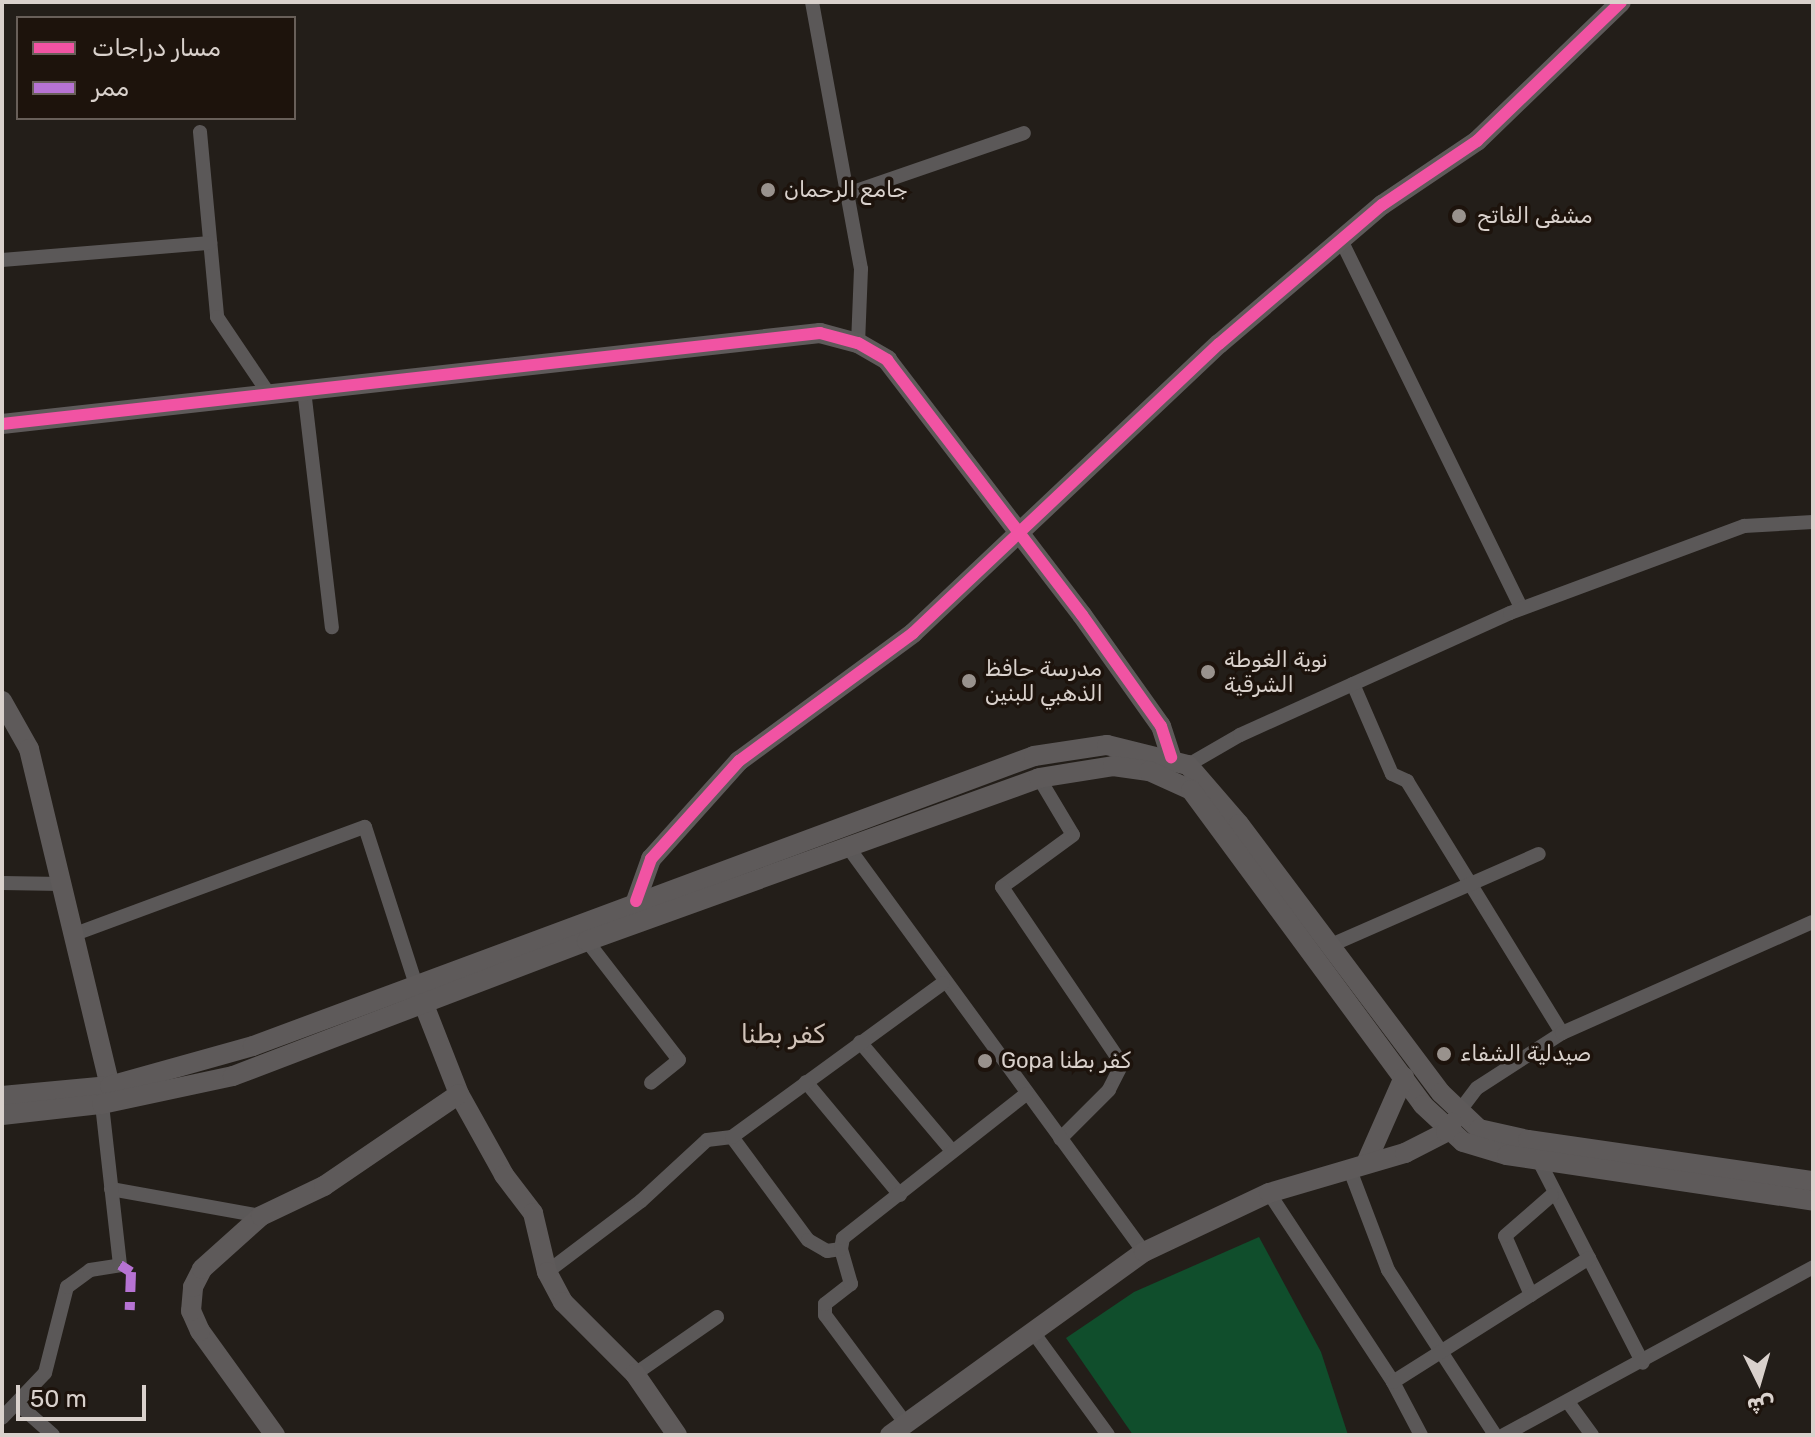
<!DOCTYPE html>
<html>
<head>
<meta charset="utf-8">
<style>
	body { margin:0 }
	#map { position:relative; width:1815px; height:1437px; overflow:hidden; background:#231e19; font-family:Rubik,"Noto Sans Arabic",sans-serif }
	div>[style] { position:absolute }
	.green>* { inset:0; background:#104e2c }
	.street>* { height:14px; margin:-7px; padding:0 7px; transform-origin:7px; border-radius:7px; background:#5b5858 }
	.secondary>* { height:20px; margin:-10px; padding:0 10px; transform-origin:10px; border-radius:10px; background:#5e5a5a }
	.quiet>* { height:10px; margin-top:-5px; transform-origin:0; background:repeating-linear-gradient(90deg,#b673d3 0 20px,transparent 0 30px) }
	.cycleway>* { height:12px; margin:-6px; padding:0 6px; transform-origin:6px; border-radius:6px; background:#f153a3 }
	.dots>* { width:22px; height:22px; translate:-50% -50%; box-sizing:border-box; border:4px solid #1d130c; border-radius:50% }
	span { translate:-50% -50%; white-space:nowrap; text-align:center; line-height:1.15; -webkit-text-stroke:7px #1d130c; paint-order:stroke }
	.poi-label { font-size:22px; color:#d9d1cc }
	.left { translate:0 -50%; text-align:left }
	.quarter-label { font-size:26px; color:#d1c3b9 }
	.frame { position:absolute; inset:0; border:4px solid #d9d1cc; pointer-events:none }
	.legend { position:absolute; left:16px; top:16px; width:280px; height:104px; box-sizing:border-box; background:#1d130c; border:2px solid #685f59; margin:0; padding:10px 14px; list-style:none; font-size:24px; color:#d9d1cc }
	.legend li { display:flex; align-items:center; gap:16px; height:40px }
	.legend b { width:40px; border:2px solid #685f59 }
	.north { position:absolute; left:1719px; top:1341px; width:80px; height:80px; -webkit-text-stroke:6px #1d130c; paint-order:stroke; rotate:175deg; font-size:22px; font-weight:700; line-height:32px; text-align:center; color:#d9d1cc }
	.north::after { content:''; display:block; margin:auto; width:28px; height:36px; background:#d9d1cc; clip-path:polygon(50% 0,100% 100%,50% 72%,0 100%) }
	.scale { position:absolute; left:16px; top:1385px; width:130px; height:36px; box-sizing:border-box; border:4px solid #d9d1cc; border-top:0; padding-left:10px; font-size:24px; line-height:28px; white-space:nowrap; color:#d9d1cc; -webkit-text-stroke:6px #1d130c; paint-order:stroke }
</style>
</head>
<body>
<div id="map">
	<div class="green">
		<i style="clip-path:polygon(1259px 1237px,1321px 1352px,1348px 1435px,1133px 1435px,1066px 1338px,1134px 1292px)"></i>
	</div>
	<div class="street">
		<i style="left:812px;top:2px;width:271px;rotate:79.6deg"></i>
		<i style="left:861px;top:269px;width:74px;rotate:92.3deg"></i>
		<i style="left:200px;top:132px;width:186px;rotate:84.7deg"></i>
		<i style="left:217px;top:317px;width:93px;rotate:56deg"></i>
		<i style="left:847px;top:194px;width:187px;rotate:-19deg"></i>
		<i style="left:1341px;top:240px;width:410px;rotate:63.9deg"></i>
		<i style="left:2px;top:260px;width:209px;rotate:-4.7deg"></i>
		<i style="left:304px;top:390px;width:239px;rotate:83.3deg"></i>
		<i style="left:1353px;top:684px;width:98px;rotate:66.6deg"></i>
		<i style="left:1392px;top:774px;width:17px;rotate:25deg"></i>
		<i style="left:1407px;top:781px;width:296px;rotate:58.4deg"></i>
		<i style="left:1188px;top:765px;width:60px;rotate:-30deg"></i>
		<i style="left:1240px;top:735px;width:296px;rotate:-24.3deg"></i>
		<i style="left:1510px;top:613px;width:250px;rotate:-20.4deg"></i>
		<i style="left:1744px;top:526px;width:69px;rotate:-3.3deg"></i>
		<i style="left:1039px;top:778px;width:66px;rotate:59.2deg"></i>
		<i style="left:1073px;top:835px;width:88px;rotate:143.8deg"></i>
		<i style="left:1002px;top:887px;width:214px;rotate:55.9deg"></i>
		<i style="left:1122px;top:1064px;width:29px;rotate:117deg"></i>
		<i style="left:1109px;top:1090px;width:69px;rotate:135deg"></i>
		<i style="left:848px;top:847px;width:502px;rotate:53.84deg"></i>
		<i style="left:2px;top:883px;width:60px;rotate:1deg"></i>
		<i style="left:75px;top:934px;width:309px;rotate:-20.3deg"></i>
		<i style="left:365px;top:827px;width:166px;rotate:72.1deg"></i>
		<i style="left:587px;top:941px;width:150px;rotate:52.3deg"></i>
		<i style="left:679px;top:1060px;width:36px;rotate:141deg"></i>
		<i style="left:1329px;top:946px;width:229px;rotate:-23.7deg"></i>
		<i style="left:860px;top:1042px;width:143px;rotate:49.8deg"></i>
		<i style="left:806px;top:1082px;width:147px;rotate:50.2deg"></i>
		<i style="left:1458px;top:1113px;width:31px;rotate:-53deg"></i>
		<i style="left:1477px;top:1088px;width:101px;rotate:-32.9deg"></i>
		<i style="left:1562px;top:1033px;width:274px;rotate:-23.9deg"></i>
		<i style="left:732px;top:1137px;width:128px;rotate:53.6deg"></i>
		<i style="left:808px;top:1240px;width:22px;rotate:30deg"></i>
		<i style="left:827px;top:1251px;width:14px;rotate:-8deg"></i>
		<i style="left:1538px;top:1159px;width:229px;rotate:62.8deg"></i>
		<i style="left:1350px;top:1170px;width:107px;rotate:69.2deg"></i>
		<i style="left:1388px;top:1270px;width:197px;rotate:57deg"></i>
		<i style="left:111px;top:1189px;width:152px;rotate:10.2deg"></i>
		<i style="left:1269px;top:1193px;width:226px;rotate:56.7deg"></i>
		<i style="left:1393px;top:1382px;width:60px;rotate:62.2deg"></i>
		<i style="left:547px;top:1272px;width:118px;rotate:-37.1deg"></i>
		<i style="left:641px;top:1201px;width:90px;rotate:-42.7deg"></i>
		<i style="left:707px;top:1140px;width:25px;rotate:-7deg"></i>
		<i style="left:732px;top:1137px;width:261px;rotate:-36.1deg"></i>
		<i style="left:1531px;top:1295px;width:64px;rotate:-113.8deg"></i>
		<i style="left:1505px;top:1236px;width:62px;rotate:-41.1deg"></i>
		<i style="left:1033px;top:1332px;width:127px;rotate:53.9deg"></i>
		<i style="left:635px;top:1374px;width:100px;rotate:-34.8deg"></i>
		<i style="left:1393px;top:1382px;width:232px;rotate:-32.3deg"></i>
		<i style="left:1568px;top:1402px;width:41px;rotate:54deg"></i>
		<i style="left:19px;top:1405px;width:45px;rotate:41.4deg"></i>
		<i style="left:2px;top:1418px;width:62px;rotate:-46.3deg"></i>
		<i style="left:45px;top:1373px;width:89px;rotate:-75.7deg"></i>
		<i style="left:67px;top:1287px;width:29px;rotate:-36deg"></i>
		<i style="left:90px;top:1270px;width:30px;rotate:-9deg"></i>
		<i style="left:120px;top:1265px;width:162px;rotate:-96.4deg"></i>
		<i style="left:906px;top:1424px;width:136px;rotate:-126.6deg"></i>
		<i style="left:825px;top:1315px;width:11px;rotate:-90deg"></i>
		<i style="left:825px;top:1304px;width:33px;rotate:-38deg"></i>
		<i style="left:851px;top:1284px;width:36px;rotate:-106deg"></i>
		<i style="left:841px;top:1249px;width:11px;rotate:-80deg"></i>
		<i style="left:843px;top:1238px;width:233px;rotate:-38.2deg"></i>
		<i style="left:1504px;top:1435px;width:352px;rotate:-28.5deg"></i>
	</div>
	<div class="secondary">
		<i style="left:2px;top:424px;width:823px;rotate:-6.35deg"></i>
		<i style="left:820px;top:333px;width:39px;rotate:15deg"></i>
		<i style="left:858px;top:343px;width:34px;rotate:30deg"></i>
		<i style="left:887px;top:360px;width:321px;rotate:52.6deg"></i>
		<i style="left:1082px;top:615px;width:136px;rotate:54.6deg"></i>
		<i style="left:1161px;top:726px;width:33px;rotate:72deg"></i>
		<i style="left:2px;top:701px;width:55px;rotate:60.6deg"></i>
		<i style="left:29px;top:749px;width:347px;rotate:76.5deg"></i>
		<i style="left:110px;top:1086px;width:12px;rotate:110deg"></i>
		<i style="left:636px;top:901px;width:45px;rotate:-70.3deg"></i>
		<i style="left:651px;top:859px;width:132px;rotate:-48.1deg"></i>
		<i style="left:739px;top:761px;width:216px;rotate:-36.3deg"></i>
		<i style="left:913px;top:633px;width:421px;rotate:-43.4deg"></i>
		<i style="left:1219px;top:344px;width:214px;rotate:-40.5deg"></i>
		<i style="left:1382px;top:205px;width:115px;rotate:-34deg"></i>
		<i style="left:1477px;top:141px;width:200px;rotate:-44deg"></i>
		<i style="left:419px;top:992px;width:110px;rotate:68.6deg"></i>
		<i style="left:459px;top:1094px;width:93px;rotate:60.9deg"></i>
		<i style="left:504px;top:1175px;width:48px;rotate:52.7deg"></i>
		<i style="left:533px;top:1213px;width:61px;rotate:76.7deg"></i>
		<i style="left:547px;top:1272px;width:34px;rotate:62deg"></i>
		<i style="left:563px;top:1302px;width:102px;rotate:45deg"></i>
		<i style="left:635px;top:1374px;width:74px;rotate:55.5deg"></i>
		<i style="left:2px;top:1096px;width:108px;rotate:-5.3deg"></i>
		<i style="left:110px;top:1086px;width:148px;rotate:-15.6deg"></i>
		<i style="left:253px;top:1046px;width:833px;rotate:-20.37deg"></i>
		<i style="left:1034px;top:756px;width:74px;rotate:-8.6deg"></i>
		<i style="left:1107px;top:745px;width:83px;rotate:13.9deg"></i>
		<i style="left:1188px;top:765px;width:78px;rotate:49.2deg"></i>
		<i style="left:1239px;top:824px;width:336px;rotate:53.1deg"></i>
		<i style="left:1441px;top:1093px;width:52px;rotate:43.5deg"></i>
		<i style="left:1479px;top:1129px;width:50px;rotate:12.7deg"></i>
		<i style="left:1528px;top:1140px;width:288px;rotate:8.2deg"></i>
		<i style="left:2px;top:1115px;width:101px;rotate:-6.3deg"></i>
		<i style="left:102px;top:1104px;width:134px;rotate:-12.1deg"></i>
		<i style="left:233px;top:1076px;width:379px;rotate:-20.9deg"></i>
		<i style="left:587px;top:941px;width:480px;rotate:-19.8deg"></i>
		<i style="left:1039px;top:778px;width:75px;rotate:-9.2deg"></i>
		<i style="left:1113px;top:766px;width:36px;rotate:8deg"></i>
		<i style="left:1149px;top:771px;width:46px;rotate:24.3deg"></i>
		<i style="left:1191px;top:790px;width:391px;rotate:53.6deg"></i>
		<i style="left:1423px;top:1105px;width:54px;rotate:42.8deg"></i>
		<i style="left:1463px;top:1142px;width:46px;rotate:16.5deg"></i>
		<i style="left:1507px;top:1155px;width:309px;rotate:8.5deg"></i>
		<i style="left:1367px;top:1161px;width:92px;rotate:-66.2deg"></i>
		<i style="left:275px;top:1435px;width:128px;rotate:-125.8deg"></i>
		<i style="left:200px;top:1331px;width:22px;rotate:-114deg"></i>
		<i style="left:191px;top:1311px;width:24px;rotate:-85deg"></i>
		<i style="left:193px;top:1287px;width:20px;rotate:-63deg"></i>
		<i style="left:202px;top:1269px;width:79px;rotate:-41.9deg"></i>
		<i style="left:261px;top:1216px;width:70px;rotate:-25.5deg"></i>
		<i style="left:324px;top:1186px;width:163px;rotate:-34.3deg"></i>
		<i style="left:890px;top:1435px;width:313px;rotate:-35.8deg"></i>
		<i style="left:1144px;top:1252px;width:138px;rotate:-25.3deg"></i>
		<i style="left:1269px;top:1193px;width:142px;rotate:-16.4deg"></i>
		<i style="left:1405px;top:1153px;width:46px;rotate:-27.1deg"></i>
		<i style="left:1446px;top:1132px;width:11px;rotate:-56deg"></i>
	</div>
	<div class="quiet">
		<i style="left:120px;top:1265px;width:13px;rotate:32deg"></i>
		<i style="left:131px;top:1272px;width:38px;rotate:92deg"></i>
	</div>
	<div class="cycleway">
		<i style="left:2px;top:424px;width:823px;rotate:-6.35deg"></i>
		<i style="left:820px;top:333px;width:39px;rotate:15deg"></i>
		<i style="left:858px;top:343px;width:34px;rotate:30deg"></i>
		<i style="left:887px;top:360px;width:321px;rotate:52.6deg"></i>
		<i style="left:1082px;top:615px;width:136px;rotate:54.6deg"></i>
		<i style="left:1161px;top:726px;width:33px;rotate:72deg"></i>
		<i style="left:636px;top:901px;width:45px;rotate:-70.3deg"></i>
		<i style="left:651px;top:859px;width:132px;rotate:-48.1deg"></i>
		<i style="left:739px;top:761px;width:216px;rotate:-36.3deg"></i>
		<i style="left:913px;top:633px;width:421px;rotate:-43.4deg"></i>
		<i style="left:1219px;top:344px;width:214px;rotate:-40.5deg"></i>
		<i style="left:1382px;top:205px;width:115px;rotate:-34deg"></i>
		<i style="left:1477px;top:141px;width:200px;rotate:-44deg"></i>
	</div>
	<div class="dots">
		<i style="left:768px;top:190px;background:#99928d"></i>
		<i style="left:1459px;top:216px;background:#99928d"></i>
		<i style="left:1208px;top:672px;background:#99928d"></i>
		<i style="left:969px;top:681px;background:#99928d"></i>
		<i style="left:1444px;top:1054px;background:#99928d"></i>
		<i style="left:985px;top:1061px;background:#99928d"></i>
	</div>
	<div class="poi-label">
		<span class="left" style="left:784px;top:190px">جامع الرحمان</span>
		<span class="left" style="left:1477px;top:216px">مشفى الفاتح</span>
		<span class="left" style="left:1224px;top:672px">نوية الغوطة<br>الشرقية</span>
		<span class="left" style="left:985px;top:681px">مدرسة حافظ<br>الذهبي للبنين</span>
		<span class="left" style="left:1460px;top:1054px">صيدلية الشفاء</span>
		<span class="left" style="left:1001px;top:1061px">Gopa كفر بطنا</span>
	</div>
	<div class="quarter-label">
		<span style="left:783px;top:1035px">كفر بطنا</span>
	</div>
	<div class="frame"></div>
	<ul class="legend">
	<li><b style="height:10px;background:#f153a3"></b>مسار دراجات</li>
	<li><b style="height:10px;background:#b673d3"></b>ممر</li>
	</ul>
	<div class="north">ش</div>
	<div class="scale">50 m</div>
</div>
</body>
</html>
